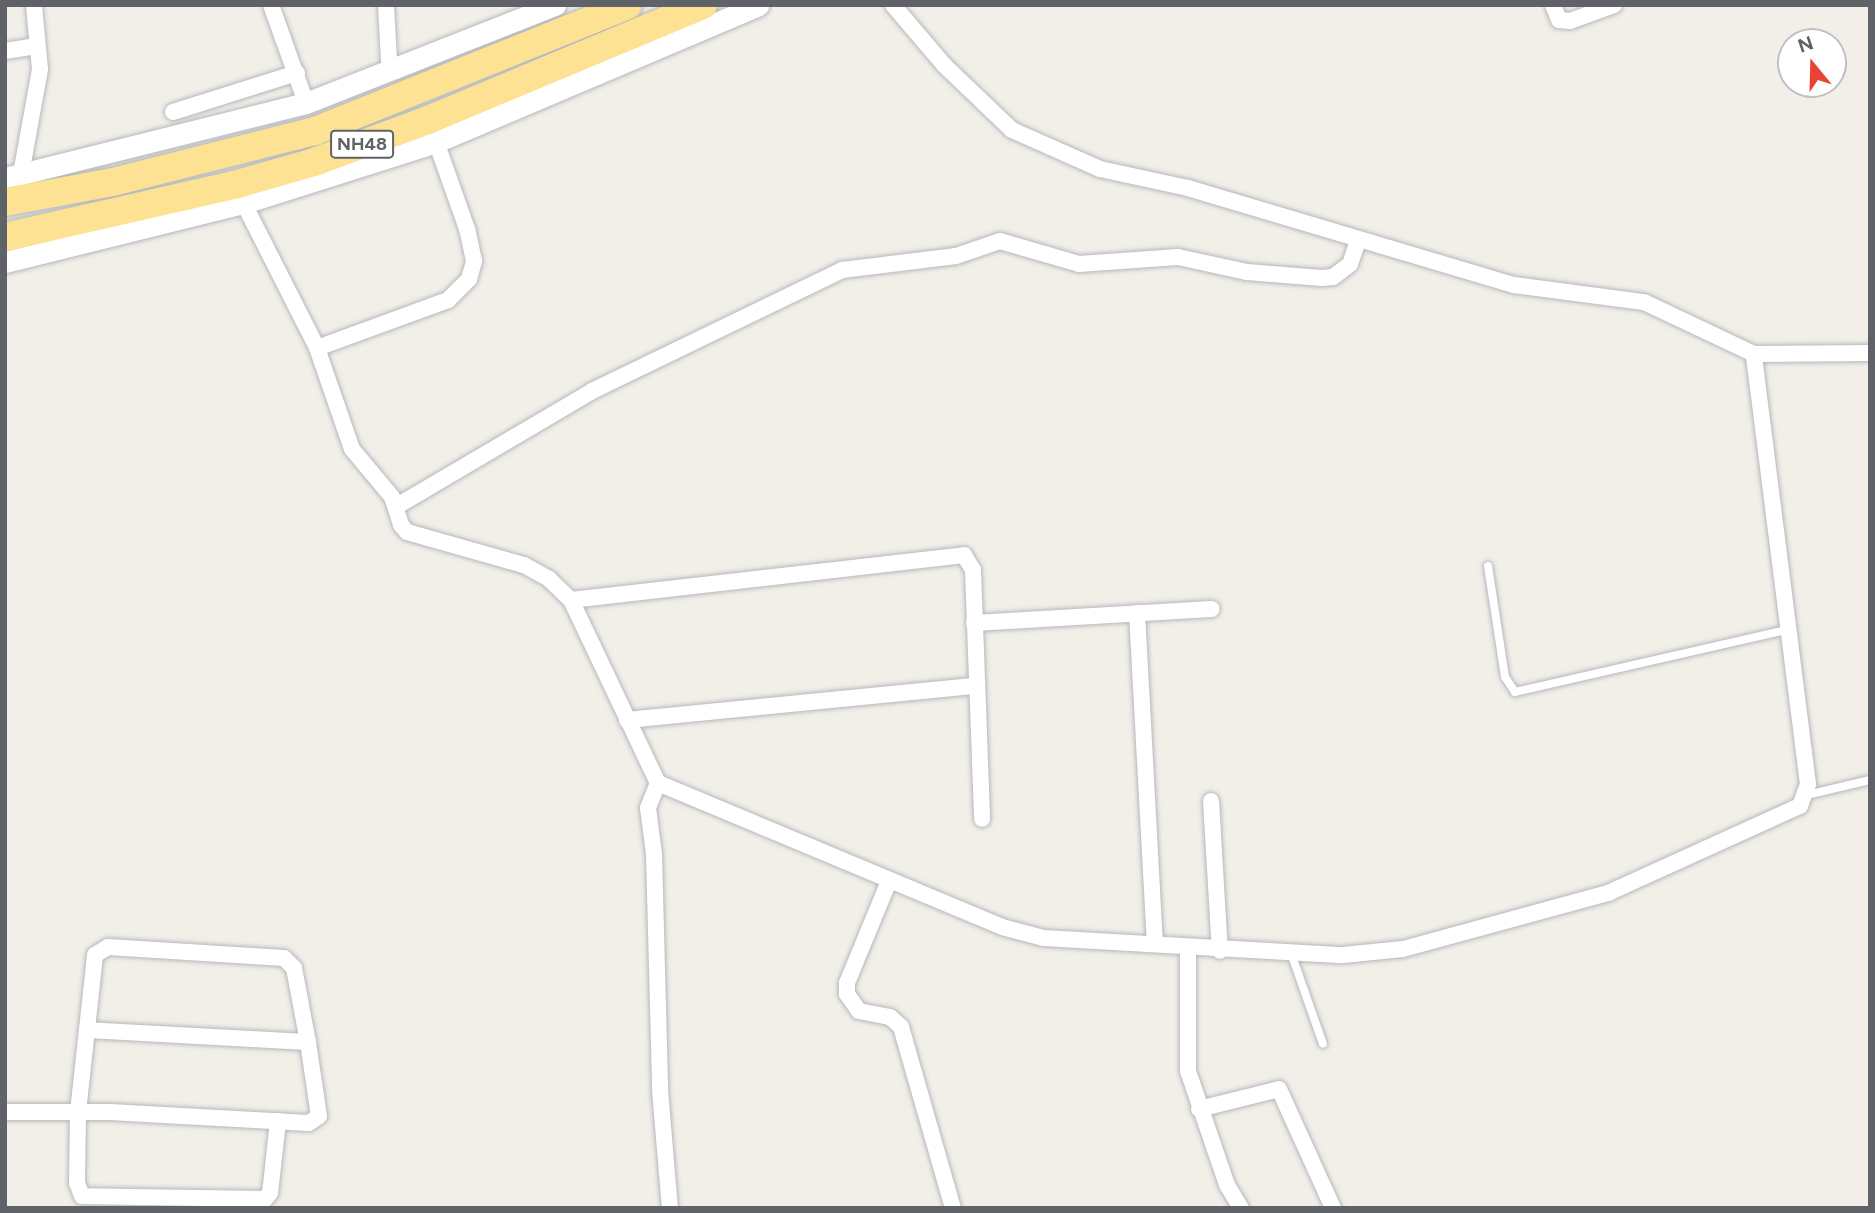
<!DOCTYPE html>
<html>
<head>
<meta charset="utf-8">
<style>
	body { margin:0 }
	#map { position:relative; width:1875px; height:1213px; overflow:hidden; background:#f1efe8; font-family:Figtree,sans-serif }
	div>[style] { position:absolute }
	.roads { filter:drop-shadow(0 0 2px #b5b8bc) drop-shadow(0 0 2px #b5b8bc) }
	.lane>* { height:8px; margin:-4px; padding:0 4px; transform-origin:4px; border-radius:4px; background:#fff }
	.street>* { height:16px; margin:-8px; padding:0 8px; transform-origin:8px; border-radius:8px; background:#fff }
	.secondary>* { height:21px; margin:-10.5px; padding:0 10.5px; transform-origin:10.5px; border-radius:10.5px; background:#fff }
	.highway>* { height:28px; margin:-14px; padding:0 14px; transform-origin:14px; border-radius:14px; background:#fde293 }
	span { translate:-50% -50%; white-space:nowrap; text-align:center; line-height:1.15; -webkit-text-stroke:5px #fff; paint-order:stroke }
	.shield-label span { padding:2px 5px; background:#fff; border:2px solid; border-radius:5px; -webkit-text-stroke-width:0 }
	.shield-label { font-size:18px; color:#5f6368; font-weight:700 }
	.frame { position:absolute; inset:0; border:7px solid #5f6368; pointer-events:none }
	.north { position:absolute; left:1777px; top:28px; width:70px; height:70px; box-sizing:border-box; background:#fff; border:2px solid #bfc1c3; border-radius:50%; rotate:341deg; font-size:19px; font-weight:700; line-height:28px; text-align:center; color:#5f6368 }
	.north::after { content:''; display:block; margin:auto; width:24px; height:32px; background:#ea4335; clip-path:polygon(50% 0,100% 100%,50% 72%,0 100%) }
</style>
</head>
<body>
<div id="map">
	<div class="roads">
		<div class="lane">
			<i style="left:1488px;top:566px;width:112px;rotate:81.3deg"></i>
			<i style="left:1505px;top:677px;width:18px;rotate:56deg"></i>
			<i style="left:1515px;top:692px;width:278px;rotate:-12.9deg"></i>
			<i style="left:1807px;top:795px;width:65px;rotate:-13.4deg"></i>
			<i style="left:1291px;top:953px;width:96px;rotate:70.6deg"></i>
		</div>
		<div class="street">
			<i style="left:271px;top:5px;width:104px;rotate:70.3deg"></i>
			<i style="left:386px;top:5px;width:55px;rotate:86.9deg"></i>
			<i style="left:389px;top:60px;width:13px;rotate:58deg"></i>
			<i style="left:893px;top:5px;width:79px;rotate:49.6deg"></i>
			<i style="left:944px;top:65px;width:94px;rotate:43.7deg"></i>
			<i style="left:1012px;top:130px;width:96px;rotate:23.9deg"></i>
			<i style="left:1100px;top:169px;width:90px;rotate:12.2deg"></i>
			<i style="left:1188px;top:188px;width:340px;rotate:16.6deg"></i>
			<i style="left:1514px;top:285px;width:131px;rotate:7.5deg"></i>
			<i style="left:1644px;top:302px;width:122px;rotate:25.3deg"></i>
			<i style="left:1754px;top:354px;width:116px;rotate:-0.5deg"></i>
			<i style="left:1553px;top:5px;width:16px;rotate:68deg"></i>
			<i style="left:1559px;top:20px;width:11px;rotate:5deg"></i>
			<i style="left:1570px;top:21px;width:47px;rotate:-20deg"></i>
			<i style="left:5px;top:51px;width:32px;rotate:-9deg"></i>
			<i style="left:173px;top:112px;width:130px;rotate:-17.5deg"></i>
			<i style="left:21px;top:174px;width:107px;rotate:-79.7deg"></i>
			<i style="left:40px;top:69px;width:64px;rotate:-95.4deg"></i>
			<i style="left:239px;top:194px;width:173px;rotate:63.1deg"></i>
			<i style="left:317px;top:348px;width:107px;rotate:70.9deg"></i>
			<i style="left:352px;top:449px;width:62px;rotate:50.2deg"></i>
			<i style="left:392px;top:497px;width:29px;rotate:72deg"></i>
			<i style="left:401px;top:525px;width:9px;rotate:49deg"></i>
			<i style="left:407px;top:532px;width:122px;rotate:15.8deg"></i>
			<i style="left:524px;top:565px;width:29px;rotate:29deg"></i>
			<i style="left:549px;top:579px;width:30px;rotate:44deg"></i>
			<i style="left:571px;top:600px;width:203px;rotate:64.6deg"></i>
			<i style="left:658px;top:783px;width:373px;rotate:22.7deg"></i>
			<i style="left:1002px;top:927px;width:43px;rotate:14.7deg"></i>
			<i style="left:1044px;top:938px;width:299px;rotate:3.3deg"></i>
			<i style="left:1343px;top:955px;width:60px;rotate:-5.7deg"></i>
			<i style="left:1403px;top:949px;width:213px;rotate:-15.3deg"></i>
			<i style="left:1608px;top:893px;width:211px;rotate:-24.4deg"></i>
			<i style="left:1800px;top:806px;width:23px;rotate:-70deg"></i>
			<i style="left:1808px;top:784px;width:433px;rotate:-97.2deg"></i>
			<i style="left:317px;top:348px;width:140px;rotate:-20.1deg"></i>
			<i style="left:448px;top:300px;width:30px;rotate:-45deg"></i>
			<i style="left:469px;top:279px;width:19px;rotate:-74deg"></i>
			<i style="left:474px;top:261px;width:33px;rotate:-102deg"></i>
			<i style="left:467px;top:229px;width:102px;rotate:-109.5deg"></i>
			<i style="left:397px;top:506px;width:226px;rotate:-30.5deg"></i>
			<i style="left:592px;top:391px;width:278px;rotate:-25.8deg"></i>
			<i style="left:842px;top:270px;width:115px;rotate:-7deg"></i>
			<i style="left:956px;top:256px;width:46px;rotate:-18.8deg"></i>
			<i style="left:1000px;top:241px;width:82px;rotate:16.2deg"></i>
			<i style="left:1079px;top:264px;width:99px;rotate:-4deg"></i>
			<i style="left:1178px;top:257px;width:71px;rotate:12.3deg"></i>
			<i style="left:1247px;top:272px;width:75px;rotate:4.6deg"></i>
			<i style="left:1322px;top:278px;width:11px;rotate:-5deg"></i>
			<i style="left:1333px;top:277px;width:21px;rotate:-37deg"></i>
			<i style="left:1350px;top:264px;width:24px;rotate:-71deg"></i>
			<i style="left:571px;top:600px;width:396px;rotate:-6.5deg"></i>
			<i style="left:964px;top:555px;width:17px;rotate:59deg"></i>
			<i style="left:973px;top:570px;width:249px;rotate:87.9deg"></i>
			<i style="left:1137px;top:613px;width:331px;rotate:86.9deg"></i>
			<i style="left:974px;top:623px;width:238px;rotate:-3.4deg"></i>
			<i style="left:627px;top:720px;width:350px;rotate:-5.6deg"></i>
			<i style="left:658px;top:783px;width:27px;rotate:112deg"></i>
			<i style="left:648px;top:808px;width:46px;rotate:82.6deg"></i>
			<i style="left:654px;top:854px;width:236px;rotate:88.5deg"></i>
			<i style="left:660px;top:1090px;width:118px;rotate:85.2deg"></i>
			<i style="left:1211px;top:801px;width:150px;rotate:86.6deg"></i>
			<i style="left:889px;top:881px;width:110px;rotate:112.4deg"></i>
			<i style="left:847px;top:983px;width:11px;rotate:90deg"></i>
			<i style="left:847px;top:994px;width:21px;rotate:55deg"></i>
			<i style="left:859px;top:1011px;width:32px;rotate:11deg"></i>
			<i style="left:890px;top:1017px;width:15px;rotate:42deg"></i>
			<i style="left:901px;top:1027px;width:188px;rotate:74deg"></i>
			<i style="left:1188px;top:948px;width:123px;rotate:90deg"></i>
			<i style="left:1188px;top:1071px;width:120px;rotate:71.1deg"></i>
			<i style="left:1227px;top:1185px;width:27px;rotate:59deg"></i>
			<i style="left:1199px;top:1109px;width:82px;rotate:-14deg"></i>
			<i style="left:1279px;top:1089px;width:131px;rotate:65.6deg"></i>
			<i style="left:5px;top:1112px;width:105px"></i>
			<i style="left:110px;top:1112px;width:199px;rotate:3.2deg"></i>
			<i style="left:309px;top:1123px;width:12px;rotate:-35deg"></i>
			<i style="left:319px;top:1116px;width:75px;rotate:-98.5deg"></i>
			<i style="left:308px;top:1042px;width:221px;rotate:-176.9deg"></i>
			<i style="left:278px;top:1121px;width:72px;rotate:96.3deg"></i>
			<i style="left:270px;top:1193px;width:8px;rotate:130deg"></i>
			<i style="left:265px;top:1199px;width:183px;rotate:-179.1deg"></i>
			<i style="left:82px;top:1196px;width:14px;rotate:-111deg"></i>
			<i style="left:77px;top:1183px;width:71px;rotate:-89.2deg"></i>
			<i style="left:78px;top:1112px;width:158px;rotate:-83.8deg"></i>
			<i style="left:95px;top:955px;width:15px;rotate:-32deg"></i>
			<i style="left:108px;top:947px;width:176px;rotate:3.6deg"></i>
			<i style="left:284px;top:958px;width:14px;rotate:45deg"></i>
			<i style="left:294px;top:968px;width:75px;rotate:79.3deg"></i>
		</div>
		<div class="secondary">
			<i style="left:5px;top:178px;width:310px;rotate:-14deg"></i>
			<i style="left:306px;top:103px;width:268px;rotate:-21.5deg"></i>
			<i style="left:5px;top:262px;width:246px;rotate:-13.9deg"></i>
			<i style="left:244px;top:203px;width:201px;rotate:-17.6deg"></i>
			<i style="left:436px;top:142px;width:350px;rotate:-23deg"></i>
		</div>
		<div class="highway">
			<i style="left:5px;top:202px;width:110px;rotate:-10.5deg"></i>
			<i style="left:113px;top:182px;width:208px;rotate:-14.2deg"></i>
			<i style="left:315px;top:131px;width:337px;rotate:-21.9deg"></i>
			<i style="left:5px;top:237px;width:235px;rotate:-12.8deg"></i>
			<i style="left:234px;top:185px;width:83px;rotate:-16deg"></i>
			<i style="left:314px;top:162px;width:121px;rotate:-20.2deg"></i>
			<i style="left:428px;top:120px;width:298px;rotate:-22.7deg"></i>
		</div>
	</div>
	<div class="shield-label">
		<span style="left:362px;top:144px">NH48</span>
	</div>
	<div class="frame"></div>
	<div class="north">N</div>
</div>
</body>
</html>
